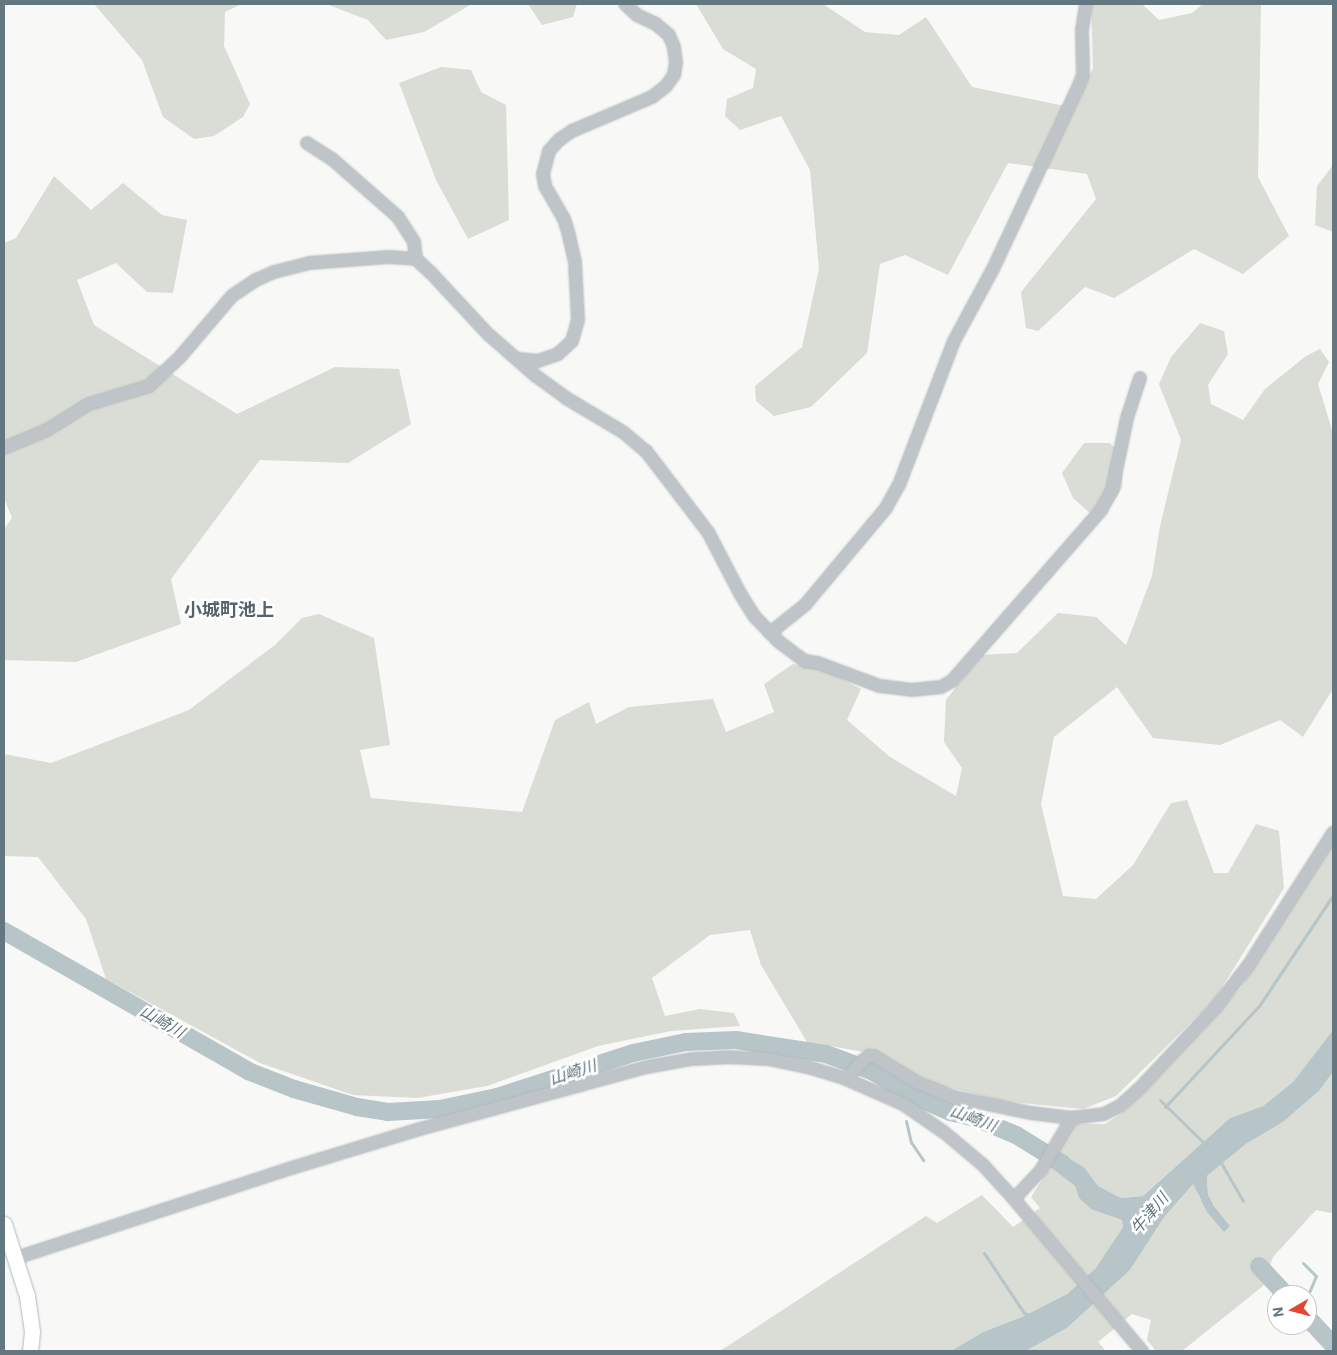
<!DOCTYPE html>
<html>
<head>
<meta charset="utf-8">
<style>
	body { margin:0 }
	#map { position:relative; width:1337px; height:1355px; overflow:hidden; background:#f8f8f6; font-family:Roboto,"Noto Sans JP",sans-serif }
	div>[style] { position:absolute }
	.green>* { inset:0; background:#d9ddd5 }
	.water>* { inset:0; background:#b7c5c8 }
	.stream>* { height:3px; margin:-1.5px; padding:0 1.5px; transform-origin:1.5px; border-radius:1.5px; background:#b7c5c8 }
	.river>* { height:18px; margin:-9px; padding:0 9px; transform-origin:9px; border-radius:9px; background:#b7c5c8 }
	.roads { filter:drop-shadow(0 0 1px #b3b9bc) drop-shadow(0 0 1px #b3b9bc) }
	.minor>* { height:12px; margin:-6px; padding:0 6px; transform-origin:6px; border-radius:6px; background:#bfc4c8 }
	.major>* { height:15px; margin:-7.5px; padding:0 7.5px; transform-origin:7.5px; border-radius:7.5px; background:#fff }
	span { translate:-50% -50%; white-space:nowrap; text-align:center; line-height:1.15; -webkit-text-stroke:5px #fff; paint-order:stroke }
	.water-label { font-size:16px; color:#5f757a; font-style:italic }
	.quarter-label { font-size:18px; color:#56636b; font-weight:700 }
	.frame { position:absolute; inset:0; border:5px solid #647680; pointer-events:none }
	.north { position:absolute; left:1267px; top:1285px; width:50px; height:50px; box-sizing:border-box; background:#fff; border:1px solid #c1c8cc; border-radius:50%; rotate:262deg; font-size:14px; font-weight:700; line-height:20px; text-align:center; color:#647680 }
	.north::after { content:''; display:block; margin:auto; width:18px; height:22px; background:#dd4a31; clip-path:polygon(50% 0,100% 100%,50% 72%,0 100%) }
</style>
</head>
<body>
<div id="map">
	<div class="green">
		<i style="clip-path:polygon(94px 4px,242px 4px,225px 12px,224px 46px,250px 104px,243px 117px,214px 136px,194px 139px,163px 117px,142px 60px)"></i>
		<i style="clip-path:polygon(326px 4px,472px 4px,424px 32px,386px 40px,368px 20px)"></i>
		<i style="clip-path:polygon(528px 4px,577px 4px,573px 17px,542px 25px)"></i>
		<i style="clip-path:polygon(696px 4px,823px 4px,865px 32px,899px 35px,926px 17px,972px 87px,1060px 105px,1078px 102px,1093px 68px,1091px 4px,1142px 4px,1159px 20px,1192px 13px,1203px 4px,1261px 4px,1258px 177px,1289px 236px,1243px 274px,1194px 249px,1114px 298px,1085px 287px,1038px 331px,1026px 328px,1021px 292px,1096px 199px,1087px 174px,1008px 163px,948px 275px,905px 255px,880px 264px,867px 353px,811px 407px,774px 416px,756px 401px,755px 386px,802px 347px,819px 269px,810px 170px,781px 116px,740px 130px,725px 116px,727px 99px,753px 88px,756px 69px,723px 49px)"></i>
		<i style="clip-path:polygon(441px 67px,471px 70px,481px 92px,506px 105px,509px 220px,468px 239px,436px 180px,399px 83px)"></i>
		<i style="clip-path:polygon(1333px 165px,1333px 232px,1315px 225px,1317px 186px)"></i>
		<i style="clip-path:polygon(54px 176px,91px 210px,123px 183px,162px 215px,187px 220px,173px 293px,147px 292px,116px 263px,77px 280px,94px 325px,237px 414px,335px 367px,399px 369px,411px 424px,348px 463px,260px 460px,171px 579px,181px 624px,76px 662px,4px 660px,4px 529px,12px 518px,4px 498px,4px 243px,16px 238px)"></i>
		<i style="clip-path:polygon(1200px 323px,1224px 331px,1228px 354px,1208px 385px,1211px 404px,1243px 420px,1265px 389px,1306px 356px,1320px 349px,1329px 362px,1318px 384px,1333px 433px,1333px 689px,1303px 737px,1280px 720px,1220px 745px,1153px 738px,1117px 687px,1054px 737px,1041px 804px,1063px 896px,1096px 899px,1133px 865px,1171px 803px,1187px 800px,1214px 873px,1228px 873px,1256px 824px,1279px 831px,1284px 888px,1214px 1000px,1116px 1096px,1083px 1109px,1002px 1101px,932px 1083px,870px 1053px,807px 1042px,761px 965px,750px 930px,710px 935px,652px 978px,665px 1016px,700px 1009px,734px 1013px,740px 1026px,671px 1031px,598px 1046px,487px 1086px,417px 1098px,353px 1095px,260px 1063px,106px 979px,86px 919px,38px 857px,4px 856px,4px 754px,51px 763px,189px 710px,275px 645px,302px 618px,319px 614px,374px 638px,390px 745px,360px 750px,371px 798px,522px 812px,555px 720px,589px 702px,596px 724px,629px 707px,713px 699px,726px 732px,774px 712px,764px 684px,793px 664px,825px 670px,861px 689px,847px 720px,890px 757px,956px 796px,962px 768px,944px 742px,946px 700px,981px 655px,1017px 653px,1058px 613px,1096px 617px,1126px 645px,1152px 576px,1160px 526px,1181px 440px,1159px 384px,1171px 357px)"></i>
		<i style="clip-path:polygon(1084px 443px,1110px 443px,1123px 457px,1122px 488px,1105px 514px,1091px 514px,1073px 498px,1062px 473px)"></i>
		<i style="clip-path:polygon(1333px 842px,1333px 1030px,1293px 1082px,1263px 1106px,1230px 1118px,1143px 1196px,1121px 1198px,1098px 1186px,1084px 1167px,1058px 1152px,1073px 1124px,1105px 1124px,1125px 1111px,1240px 989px)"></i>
		<i style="clip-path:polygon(1333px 1072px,1333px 1210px,1331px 1213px,1316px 1210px,1273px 1257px,1263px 1286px,1182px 1351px,1156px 1351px,1147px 1340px,1151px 1320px,1132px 1314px,1098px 1342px,1106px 1351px,1026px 1351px,1067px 1328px,1130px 1270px,1165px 1216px,1193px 1183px,1200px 1199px,1230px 1226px,1214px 1206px,1208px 1194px,1207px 1176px,1246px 1144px,1283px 1122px,1319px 1091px)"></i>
		<i style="clip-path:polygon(1050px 1167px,1075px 1186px,1079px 1198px,1091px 1208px,1122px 1220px,1123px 1227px,1095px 1269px,1067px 1294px,1022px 1317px,983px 1332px,951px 1351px,720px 1351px,926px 1216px,937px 1223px,982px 1195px,1013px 1227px,1040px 1208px,1031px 1197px)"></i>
	</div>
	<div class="water">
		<i style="clip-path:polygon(1333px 1030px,1333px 1072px,1319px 1091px,1283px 1122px,1246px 1144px,1207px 1176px,1208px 1194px,1214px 1206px,1230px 1226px,1224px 1232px,1207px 1212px,1193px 1184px,1165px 1216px,1130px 1270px,1067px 1328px,1026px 1351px,951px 1351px,983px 1332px,1022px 1317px,1067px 1294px,1095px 1269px,1123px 1227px,1122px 1220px,1091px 1209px,1079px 1198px,1075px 1186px,1050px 1167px,1058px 1152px,1084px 1167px,1098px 1186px,1121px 1198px,1143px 1196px,1230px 1118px,1263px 1106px,1293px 1082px)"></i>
	</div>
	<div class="stream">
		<i style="left:1160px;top:1100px;width:64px;rotate:44.4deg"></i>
		<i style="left:1165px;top:1107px;width:138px;rotate:-47.1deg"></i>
		<i style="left:1259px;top:1006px;width:133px;rotate:-56.3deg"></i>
		<i style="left:906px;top:1121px;width:22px;rotate:77deg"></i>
		<i style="left:911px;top:1142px;width:22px;rotate:56deg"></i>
		<i style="left:1220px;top:1161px;width:46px;rotate:60.1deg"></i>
		<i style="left:984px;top:1253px;width:72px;rotate:56.3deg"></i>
		<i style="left:1024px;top:1313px;width:5px;rotate:22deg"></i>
		<i style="left:1303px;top:1263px;width:18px;rotate:45deg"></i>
		<i style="left:1316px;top:1276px;width:23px;rotate:113deg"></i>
	</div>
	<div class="river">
		<i style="left:4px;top:931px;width:281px;rotate:29.8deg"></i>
		<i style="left:248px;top:1071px;width:49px;rotate:21.4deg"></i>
		<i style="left:294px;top:1089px;width:66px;rotate:15.9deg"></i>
		<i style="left:357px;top:1107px;width:31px;rotate:9deg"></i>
		<i style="left:388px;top:1112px;width:52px;rotate:-3.3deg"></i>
		<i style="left:440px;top:1109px;width:58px;rotate:-11.9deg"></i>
		<i style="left:497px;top:1097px;width:143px;rotate:-17.9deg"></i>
		<i style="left:633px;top:1053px;width:54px;rotate:-11.7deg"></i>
		<i style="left:686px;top:1042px;width:50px;rotate:-2.3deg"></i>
		<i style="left:736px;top:1040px;width:91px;rotate:8.8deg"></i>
		<i style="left:826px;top:1054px;width:49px;rotate:20.3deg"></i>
		<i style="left:872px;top:1071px;width:47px;rotate:31deg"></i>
		<i style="left:912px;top:1095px;width:42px;rotate:24.1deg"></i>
		<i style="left:950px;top:1112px;width:26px;rotate:13deg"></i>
		<i style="left:975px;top:1118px;width:44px;rotate:22.5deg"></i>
		<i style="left:1016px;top:1135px;width:55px;rotate:31.7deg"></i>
		<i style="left:1259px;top:1266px;width:40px;rotate:47deg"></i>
		<i style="left:1307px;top:1317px;width:38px;rotate:47deg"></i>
	</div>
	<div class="roads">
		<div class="minor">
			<i style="left:307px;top:143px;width:30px;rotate:33deg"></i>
			<i style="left:332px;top:159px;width:88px;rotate:41.3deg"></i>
			<i style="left:398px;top:217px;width:30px;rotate:57deg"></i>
			<i style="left:414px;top:242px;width:17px;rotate:83deg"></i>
			<i style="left:519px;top:359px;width:19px;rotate:6deg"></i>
			<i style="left:538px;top:361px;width:21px;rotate:-19deg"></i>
			<i style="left:558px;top:354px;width:19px;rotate:-43deg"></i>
			<i style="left:572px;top:341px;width:22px;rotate:-74deg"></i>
			<i style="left:578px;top:320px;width:58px;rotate:-93deg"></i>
			<i style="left:575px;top:262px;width:28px;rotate:-103deg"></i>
			<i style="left:569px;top:235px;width:17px;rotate:-107deg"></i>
			<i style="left:564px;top:219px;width:38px;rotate:-120deg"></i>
			<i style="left:545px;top:186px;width:12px;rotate:-99deg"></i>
			<i style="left:543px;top:174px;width:24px;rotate:-75deg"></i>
			<i style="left:549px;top:151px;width:15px;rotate:-48deg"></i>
			<i style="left:559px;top:140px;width:16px;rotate:-35deg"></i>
			<i style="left:572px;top:131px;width:87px;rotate:-23deg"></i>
			<i style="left:652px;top:97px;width:18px;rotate:-38deg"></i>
			<i style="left:666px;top:86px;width:14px;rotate:-54deg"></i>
			<i style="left:674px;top:75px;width:13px;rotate:-81deg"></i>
			<i style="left:676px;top:62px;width:15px;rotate:-98deg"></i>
			<i style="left:674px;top:47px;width:13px;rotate:-113deg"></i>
			<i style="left:669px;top:35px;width:17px;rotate:-140deg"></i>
			<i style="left:656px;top:24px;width:21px;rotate:-155deg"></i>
			<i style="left:637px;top:15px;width:16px;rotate:-137deg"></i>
			<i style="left:4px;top:448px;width:47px;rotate:-22.7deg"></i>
			<i style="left:47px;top:430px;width:49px;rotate:-31.8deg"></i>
			<i style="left:89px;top:404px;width:63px;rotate:-16.7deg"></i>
			<i style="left:149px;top:386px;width:42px;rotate:-43.1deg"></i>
			<i style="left:180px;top:357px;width:80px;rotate:-49.6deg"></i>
			<i style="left:232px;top:296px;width:29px;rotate:-34deg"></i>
			<i style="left:256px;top:280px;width:20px;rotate:-24deg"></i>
			<i style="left:274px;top:272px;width:36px;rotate:-14deg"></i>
			<i style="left:309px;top:263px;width:80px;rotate:-4.3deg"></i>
			<i style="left:389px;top:257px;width:27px;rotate:4deg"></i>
			<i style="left:416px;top:259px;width:22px;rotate:43deg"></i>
			<i style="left:432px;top:274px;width:82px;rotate:47deg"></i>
			<i style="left:488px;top:334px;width:64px;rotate:41.2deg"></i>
			<i style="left:536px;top:376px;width:37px;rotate:36deg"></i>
			<i style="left:566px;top:398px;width:66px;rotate:30.8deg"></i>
			<i style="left:623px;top:432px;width:30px;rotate:40deg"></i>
			<i style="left:646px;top:451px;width:102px;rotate:52.6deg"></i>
			<i style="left:708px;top:532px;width:71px;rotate:62.4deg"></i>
			<i style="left:741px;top:595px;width:26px;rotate:58deg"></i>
			<i style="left:755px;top:617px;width:33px;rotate:46deg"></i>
			<i style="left:778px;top:641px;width:34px;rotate:37deg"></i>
			<i style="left:805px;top:661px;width:13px;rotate:9deg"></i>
			<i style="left:818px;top:663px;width:66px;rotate:20.4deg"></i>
			<i style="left:880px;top:686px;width:32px;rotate:7deg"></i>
			<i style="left:912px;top:690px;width:29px;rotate:-6deg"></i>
			<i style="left:941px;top:687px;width:13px;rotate:-29deg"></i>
			<i style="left:952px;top:681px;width:227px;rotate:-48.9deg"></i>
			<i style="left:1101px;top:510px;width:23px;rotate:-61deg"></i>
			<i style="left:1112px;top:490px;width:74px;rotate:-78.2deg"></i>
			<i style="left:1127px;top:418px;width:42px;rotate:-72deg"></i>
			<i style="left:770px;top:633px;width:45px;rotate:-38.7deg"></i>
			<i style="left:805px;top:605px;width:126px;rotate:-50.1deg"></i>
			<i style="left:886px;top:508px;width:26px;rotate:-61deg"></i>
			<i style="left:899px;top:485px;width:154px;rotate:-69.1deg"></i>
			<i style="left:954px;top:341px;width:82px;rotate:-61.6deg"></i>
			<i style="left:993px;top:269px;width:203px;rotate:-64.9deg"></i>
			<i style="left:1079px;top:85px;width:11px;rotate:-68deg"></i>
			<i style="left:1083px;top:75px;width:45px;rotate:-91.3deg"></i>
			<i style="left:1082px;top:30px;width:26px;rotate:-81deg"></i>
			<i style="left:846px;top:1079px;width:24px;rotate:-48deg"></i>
			<i style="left:862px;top:1061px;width:9px;rotate:-36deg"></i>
			<i style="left:869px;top:1056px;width:5px"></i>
			<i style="left:874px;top:1056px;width:52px;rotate:31.5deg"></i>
			<i style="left:918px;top:1083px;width:39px;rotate:21deg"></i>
			<i style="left:954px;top:1097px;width:79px;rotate:11.7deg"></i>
			<i style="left:1031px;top:1113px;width:41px;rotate:7deg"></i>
			<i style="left:1072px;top:1118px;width:32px;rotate:-7deg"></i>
			<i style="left:1104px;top:1114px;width:18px;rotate:-27deg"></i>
			<i style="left:1120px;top:1106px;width:25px;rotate:-42deg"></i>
			<i style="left:1139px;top:1089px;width:112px;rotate:-46.8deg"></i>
			<i style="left:1216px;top:1007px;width:52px;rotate:-52deg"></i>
			<i style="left:1248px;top:966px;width:158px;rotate:-57.4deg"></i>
			<i style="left:1014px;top:1199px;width:40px;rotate:-47deg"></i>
			<i style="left:1041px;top:1170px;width:61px;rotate:-59.2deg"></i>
			<i style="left:16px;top:1258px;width:283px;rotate:-18.1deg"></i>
			<i style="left:285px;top:1170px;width:141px;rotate:-16.9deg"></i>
			<i style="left:420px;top:1129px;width:235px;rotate:-15.3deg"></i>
			<i style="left:647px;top:1067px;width:46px;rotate:-10.1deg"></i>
			<i style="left:692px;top:1059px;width:35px;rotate:-3deg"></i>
			<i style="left:727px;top:1057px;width:41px;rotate:2.8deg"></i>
			<i style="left:768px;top:1059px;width:44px;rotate:11.8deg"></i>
			<i style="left:811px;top:1068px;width:37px;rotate:17deg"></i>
			<i style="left:846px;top:1079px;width:62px;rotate:23.7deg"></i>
			<i style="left:903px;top:1104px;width:51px;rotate:34.6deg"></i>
			<i style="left:945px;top:1133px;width:50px;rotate:40.1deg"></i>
			<i style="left:983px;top:1165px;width:46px;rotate:47.6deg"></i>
			<i style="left:1014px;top:1199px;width:199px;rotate:49.9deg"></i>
		</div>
		<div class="major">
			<i style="left:4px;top:1224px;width:76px;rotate:72.3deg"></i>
			<i style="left:27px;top:1296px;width:36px;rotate:82deg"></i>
			<i style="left:32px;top:1332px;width:19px;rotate:96deg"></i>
		</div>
	</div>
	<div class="water-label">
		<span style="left:162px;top:1022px;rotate:30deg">山崎川</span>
		<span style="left:573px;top:1073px;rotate:-18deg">山崎川</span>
		<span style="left:973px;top:1119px;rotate:20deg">山崎川</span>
		<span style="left:1150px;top:1214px;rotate:-50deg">牛津川</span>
	</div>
	<div class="quarter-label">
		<span style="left:229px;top:610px">小城町池上</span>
	</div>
	<div class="frame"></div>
	<div class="north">N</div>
</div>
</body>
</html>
